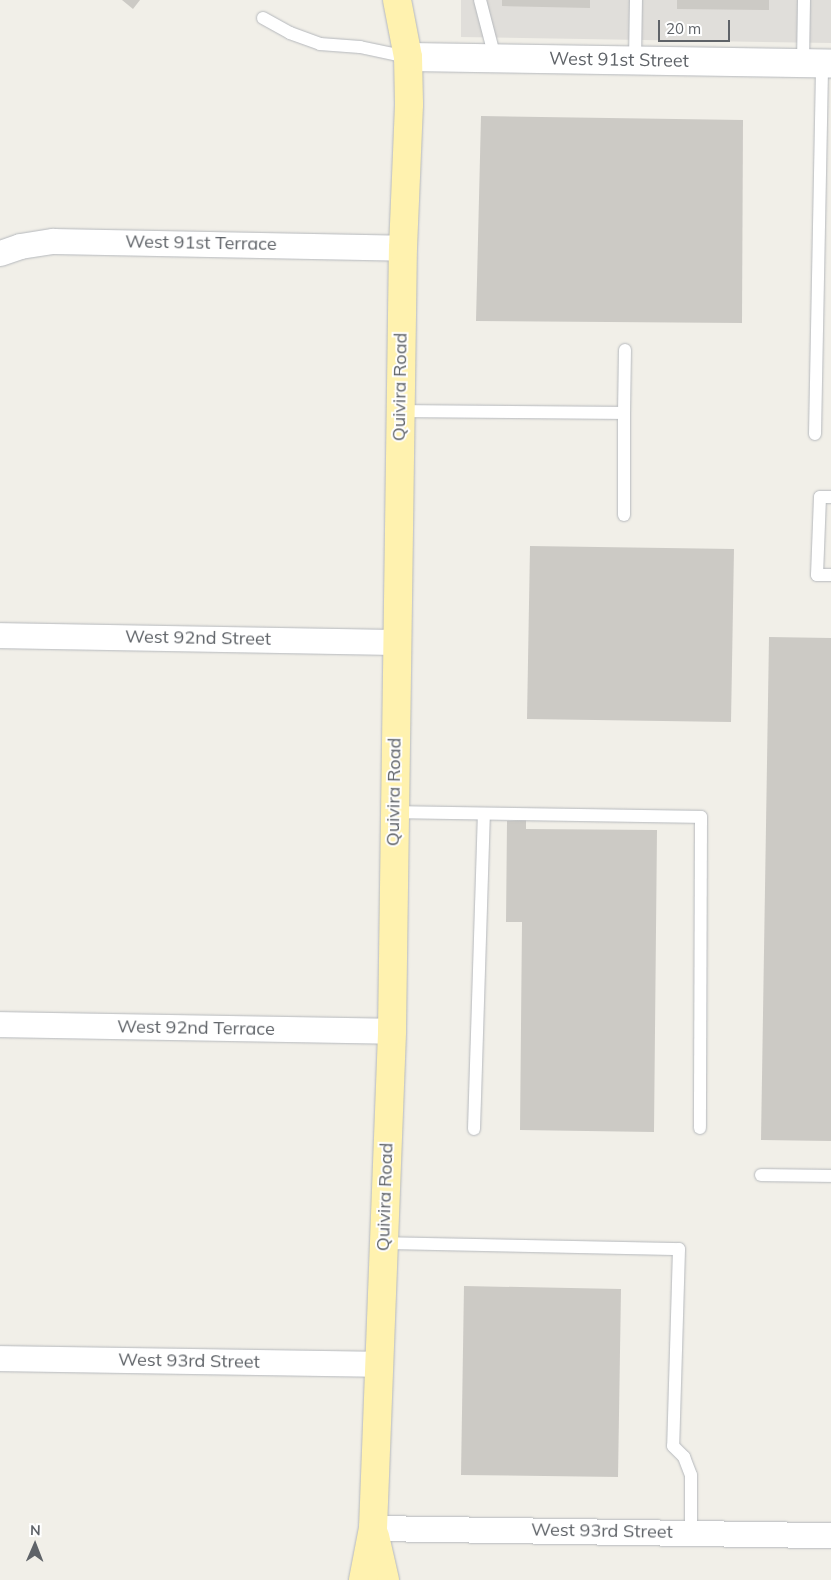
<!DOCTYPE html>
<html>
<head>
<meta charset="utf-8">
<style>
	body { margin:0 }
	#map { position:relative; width:831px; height:1580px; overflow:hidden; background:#f1efe8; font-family:Mulish,sans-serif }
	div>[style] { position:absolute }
	.industrial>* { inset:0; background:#e0deda }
	.building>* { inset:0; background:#cccac5 }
	.roads { filter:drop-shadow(0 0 1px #b5b8bc) drop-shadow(0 0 1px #b5b8bc) }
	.service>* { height:12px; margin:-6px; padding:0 6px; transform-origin:6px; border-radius:6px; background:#fff }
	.minor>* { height:25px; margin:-12.5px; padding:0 12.5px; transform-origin:12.5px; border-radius:12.5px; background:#fff }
	.tertiary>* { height:28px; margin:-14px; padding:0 14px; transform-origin:14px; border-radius:14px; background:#fff }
	.primary>* { height:28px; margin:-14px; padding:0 14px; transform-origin:14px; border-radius:14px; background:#fff2af }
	span { translate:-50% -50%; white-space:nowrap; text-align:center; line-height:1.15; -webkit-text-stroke:4px #fff; paint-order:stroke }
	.street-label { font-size:18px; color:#5f6368 }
	.north { position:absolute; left:10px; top:1520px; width:50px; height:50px; -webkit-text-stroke:4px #fff; paint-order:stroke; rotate:1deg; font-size:14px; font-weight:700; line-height:20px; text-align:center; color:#5f6368 }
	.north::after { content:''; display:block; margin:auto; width:18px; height:22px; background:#5f6368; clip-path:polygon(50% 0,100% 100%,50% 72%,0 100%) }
	.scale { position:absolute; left:658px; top:20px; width:72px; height:22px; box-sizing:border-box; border:2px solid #5f6368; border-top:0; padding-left:6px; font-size:15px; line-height:18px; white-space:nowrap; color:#5f6368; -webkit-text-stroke:4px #fff; paint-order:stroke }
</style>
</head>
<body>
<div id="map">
	<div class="industrial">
		<i style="clip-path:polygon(461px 0,831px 0,831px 43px,461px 37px)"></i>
	</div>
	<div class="building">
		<i style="clip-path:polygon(122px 0,140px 0,133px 9px)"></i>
		<i style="clip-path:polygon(502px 0,590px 0,590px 8px,502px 6px)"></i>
		<i style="clip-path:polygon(677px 0,769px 0,769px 10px,677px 9px)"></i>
		<i style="clip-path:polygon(481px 116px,743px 120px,742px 323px,476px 321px)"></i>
		<i style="clip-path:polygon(530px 546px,734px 549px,731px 722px,527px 719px)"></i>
		<i style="clip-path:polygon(769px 637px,831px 638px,831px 1141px,761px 1140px)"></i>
		<i style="clip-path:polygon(526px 820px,526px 829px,657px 830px,654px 1132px,520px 1130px,522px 922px,506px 922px,507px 821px)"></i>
		<i style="clip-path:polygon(464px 1286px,621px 1289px,618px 1477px,461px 1475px)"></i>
	</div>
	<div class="roads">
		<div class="service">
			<i style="left:480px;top:0;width:60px;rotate:75.5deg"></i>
			<i style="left:263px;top:18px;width:31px;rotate:29deg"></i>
			<i style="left:290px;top:33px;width:32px;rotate:20deg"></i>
			<i style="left:320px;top:44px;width:40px;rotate:4.3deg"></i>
			<i style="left:360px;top:47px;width:49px;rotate:11.8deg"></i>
			<i style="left:635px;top:61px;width:61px;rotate:-89.1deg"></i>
			<i style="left:803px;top:63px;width:63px;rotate:-89.1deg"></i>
			<i style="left:400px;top:411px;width:224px;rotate:0.5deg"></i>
			<i style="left:624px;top:413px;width:102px;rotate:90deg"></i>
			<i style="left:624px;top:413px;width:63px;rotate:-89.1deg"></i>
			<i style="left:815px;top:434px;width:371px;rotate:-88.9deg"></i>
			<i style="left:831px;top:497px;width:11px;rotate:180deg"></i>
			<i style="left:820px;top:497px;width:78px;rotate:92.2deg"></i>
			<i style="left:817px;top:575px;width:14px"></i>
			<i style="left:394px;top:812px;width:307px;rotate:0.9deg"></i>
			<i style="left:701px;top:817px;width:311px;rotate:90.2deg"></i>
			<i style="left:474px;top:1129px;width:315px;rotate:-88.2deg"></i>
			<i style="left:761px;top:1175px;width:70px;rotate:0.8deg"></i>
			<i style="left:383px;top:1243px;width:296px;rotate:1.2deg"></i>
			<i style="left:679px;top:1249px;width:197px;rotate:91.7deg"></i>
			<i style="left:673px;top:1446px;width:16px;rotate:45deg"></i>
			<i style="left:684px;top:1457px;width:19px;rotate:69deg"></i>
			<i style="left:691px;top:1475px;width:57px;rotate:90deg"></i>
		</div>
		<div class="minor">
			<i style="left:0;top:253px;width:21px;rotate:-19deg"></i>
			<i style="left:20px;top:246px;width:33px;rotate:-9deg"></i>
			<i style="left:53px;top:241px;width:350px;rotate:1.1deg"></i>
			<i style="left:0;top:635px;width:396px;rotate:1deg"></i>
			<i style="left:0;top:1024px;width:392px;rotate:1deg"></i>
			<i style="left:0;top:1358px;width:377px;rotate:0.9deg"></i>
			<i style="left:373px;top:1528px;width:458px;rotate:0.9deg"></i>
		</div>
		<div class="tertiary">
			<i style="left:408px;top:57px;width:423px;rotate:0.9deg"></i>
		</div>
		<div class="primary">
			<i style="left:375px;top:1536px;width:45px;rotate:77.2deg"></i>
			<i style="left:363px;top:1580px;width:53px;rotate:-79.1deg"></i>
			<i style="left:373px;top:1528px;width:497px;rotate:-87.8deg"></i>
			<i style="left:392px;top:1031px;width:783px;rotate:-89.2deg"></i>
			<i style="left:403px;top:248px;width:144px;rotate:-87.6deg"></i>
			<i style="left:409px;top:104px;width:47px;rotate:-91.2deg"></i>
			<i style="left:408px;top:57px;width:58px;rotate:-100.9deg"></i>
		</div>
	</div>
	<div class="street-label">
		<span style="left:619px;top:60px;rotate:1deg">West 91st Street</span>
		<span style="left:201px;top:243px;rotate:1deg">West 91st Terrace</span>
		<span style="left:400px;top:387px;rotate:-89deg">Quivira Road</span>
		<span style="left:198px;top:638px;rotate:1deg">West 92nd Street</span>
		<span style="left:394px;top:792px;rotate:-89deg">Quivira Road</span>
		<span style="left:196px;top:1028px;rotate:1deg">West 92nd Terrace</span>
		<span style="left:385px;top:1197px;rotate:-88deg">Quivira Road</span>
		<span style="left:189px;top:1361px;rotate:1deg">West 93rd Street</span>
		<span style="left:602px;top:1531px;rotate:1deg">West 93rd Street</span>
	</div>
	<div class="north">N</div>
	<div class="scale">20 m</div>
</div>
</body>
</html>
